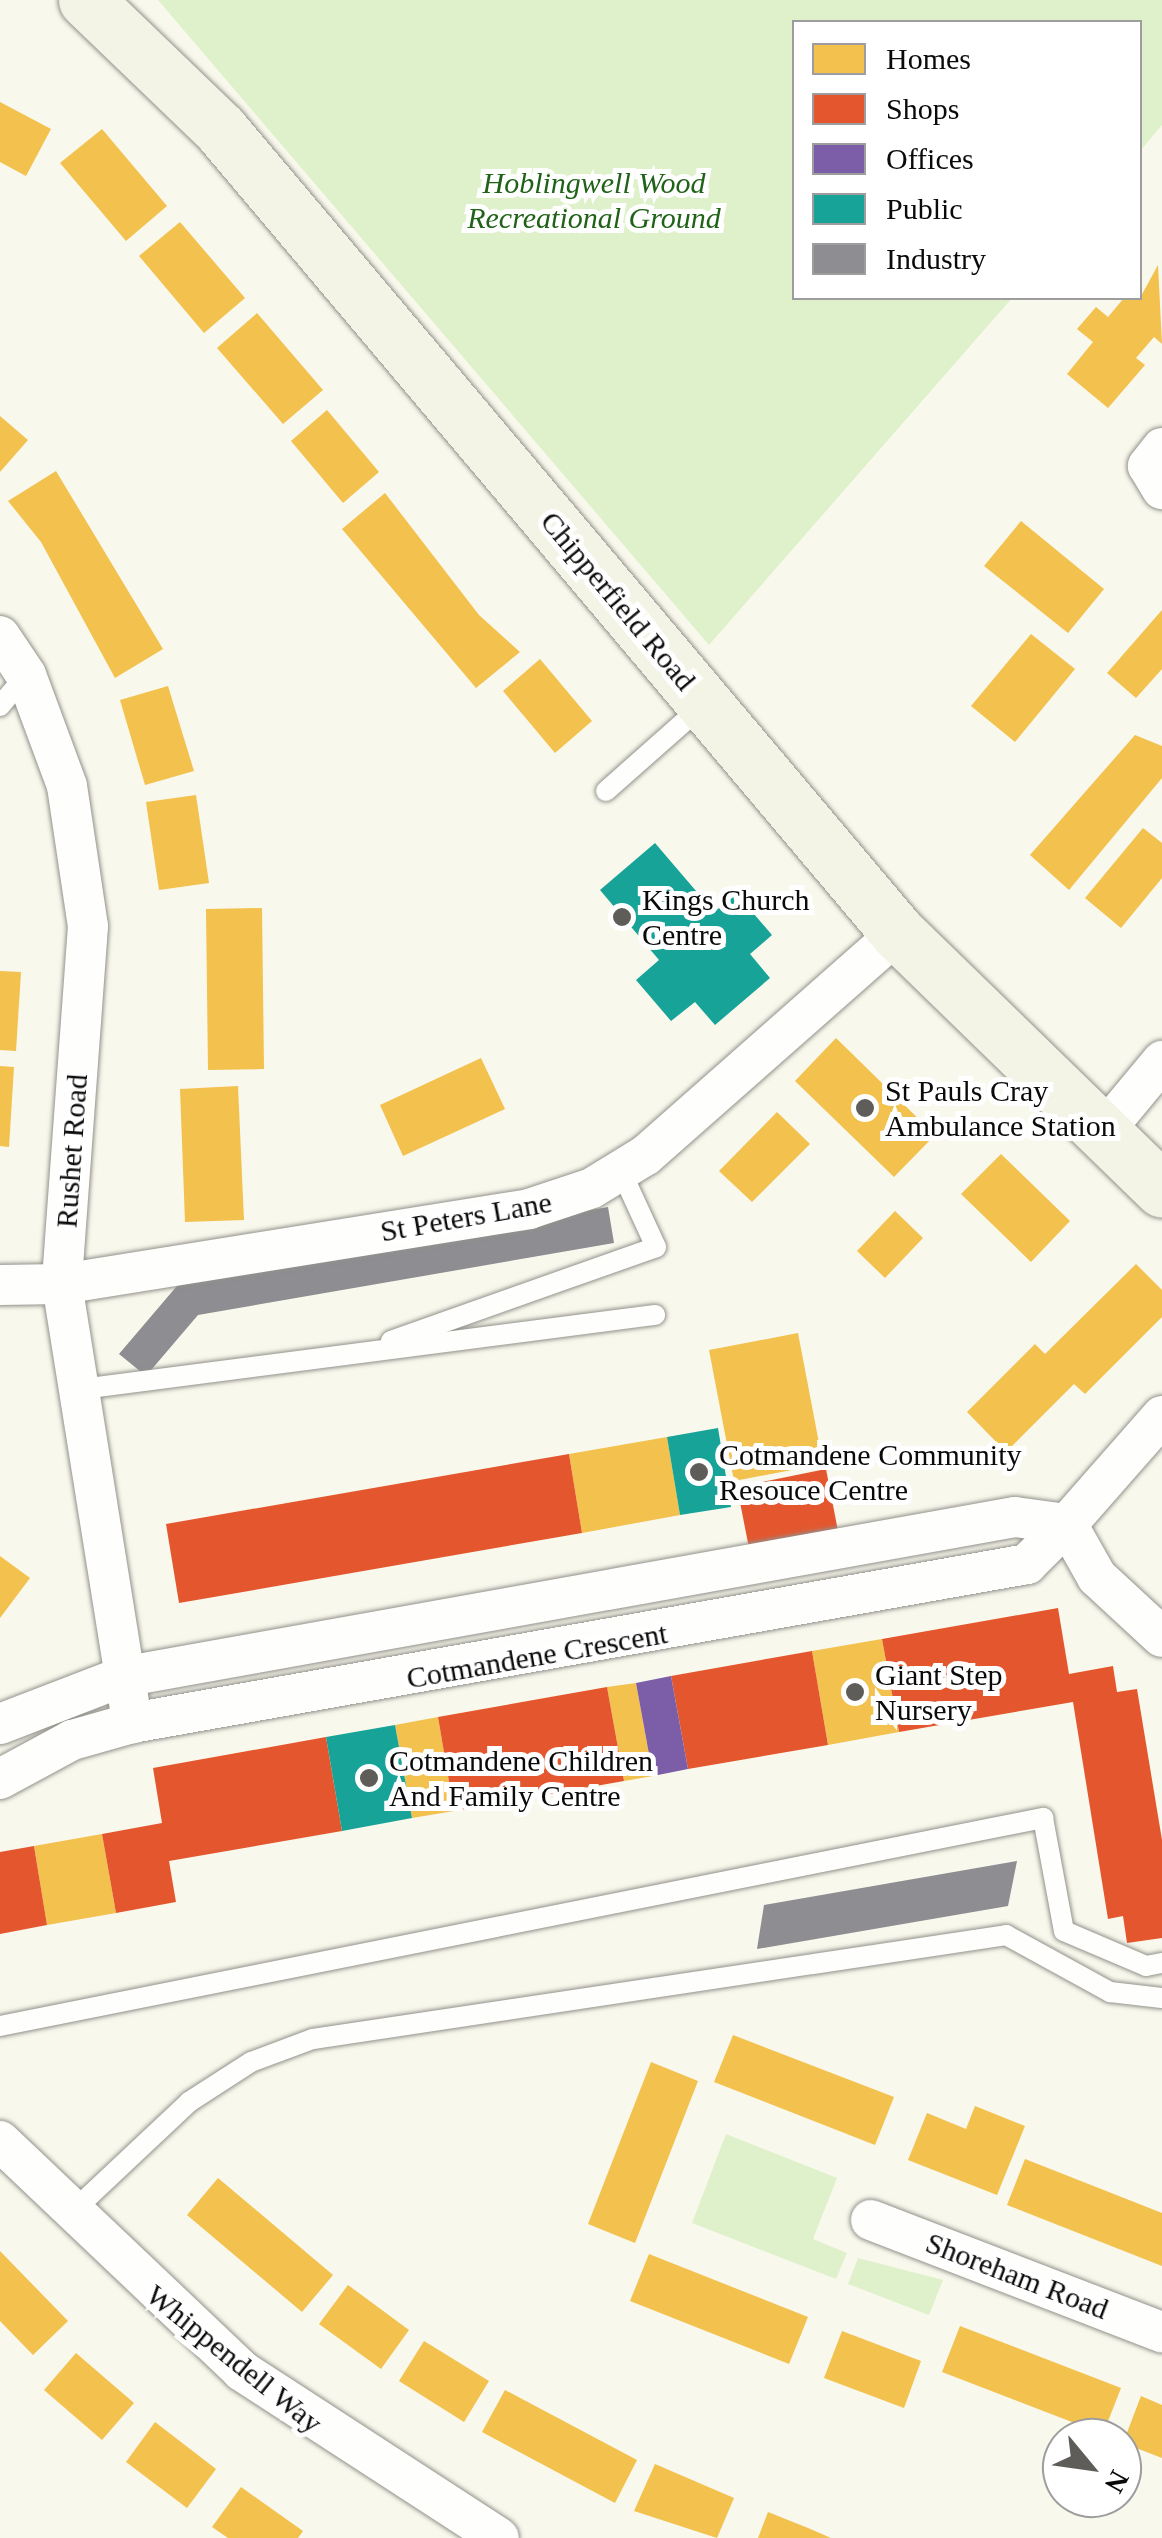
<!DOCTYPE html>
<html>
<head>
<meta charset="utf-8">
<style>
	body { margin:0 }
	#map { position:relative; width:1162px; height:2538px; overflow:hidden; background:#f9f8ec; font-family:Georgia,serif }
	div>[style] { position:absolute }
	.green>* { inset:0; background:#def1ca }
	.homes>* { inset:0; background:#f2c14e }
	.shops>* { inset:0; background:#e4572e }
	.offices>* { inset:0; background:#7b5ea7 }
	.public>* { inset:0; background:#17a398 }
	.industry>* { inset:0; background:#8d8d92 }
	.roads { filter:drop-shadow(0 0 2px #92918c) drop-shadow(0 0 2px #92918c) }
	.lane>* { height:20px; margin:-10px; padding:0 10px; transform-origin:10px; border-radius:10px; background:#fefefc }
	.street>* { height:40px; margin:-20px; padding:0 20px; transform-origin:20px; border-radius:20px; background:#fefefc }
	.secondary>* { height:55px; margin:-27.5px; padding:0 27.5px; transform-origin:27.5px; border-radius:27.5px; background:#f4f4e6 }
	.dots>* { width:28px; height:28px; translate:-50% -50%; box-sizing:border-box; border:5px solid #fff; border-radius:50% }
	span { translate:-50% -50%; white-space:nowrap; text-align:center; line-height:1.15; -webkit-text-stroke:10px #fff; paint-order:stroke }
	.park-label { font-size:30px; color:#206318; font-style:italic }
	.street-label { font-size:30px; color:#0a0a0a }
	.poi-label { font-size:30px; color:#0a0a0a }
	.left { translate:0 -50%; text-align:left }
	.legend { position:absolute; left:792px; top:20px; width:350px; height:280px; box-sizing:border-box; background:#fff; border:2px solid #9d9d9d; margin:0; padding:12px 18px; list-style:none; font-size:30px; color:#0a0a0a }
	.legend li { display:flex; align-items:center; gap:20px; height:50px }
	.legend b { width:50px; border:2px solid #9d9d9d }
	.north { position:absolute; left:1042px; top:2418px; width:100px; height:100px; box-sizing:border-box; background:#fff; border:2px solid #9d9d9d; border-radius:50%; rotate:119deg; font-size:28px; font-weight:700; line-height:40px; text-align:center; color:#0a0a0a }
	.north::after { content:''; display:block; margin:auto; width:35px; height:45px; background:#5e5d59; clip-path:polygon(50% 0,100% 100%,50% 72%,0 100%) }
</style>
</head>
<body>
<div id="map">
	<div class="green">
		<i style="clip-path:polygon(158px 0,1162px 0,1162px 125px,1140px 151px,1140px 22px,794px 22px,794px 298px,1012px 298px,709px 645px)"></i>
		<i style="clip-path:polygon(726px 2134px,837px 2178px,813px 2239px,847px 2253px,836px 2279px,692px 2223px)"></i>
		<i style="clip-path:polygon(858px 2258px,943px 2280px,929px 2315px,848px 2284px)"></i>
	</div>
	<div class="homes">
		<i style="clip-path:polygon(0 102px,51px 129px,26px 176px,0 162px)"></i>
		<i style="clip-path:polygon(102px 129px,167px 206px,126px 241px,60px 163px)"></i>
		<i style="clip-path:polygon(180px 222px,245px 298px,204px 333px,139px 256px)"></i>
		<i style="clip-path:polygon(1158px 265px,1162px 344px,1154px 337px,1136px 358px,1145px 365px,1108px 408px,1067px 374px,1093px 342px,1077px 329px,1096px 307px,1108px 317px,1124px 298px,1140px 298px)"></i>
		<i style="clip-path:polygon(257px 313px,323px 390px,283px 424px,217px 348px)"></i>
		<i style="clip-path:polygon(327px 410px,379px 472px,343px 503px,291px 441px)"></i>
		<i style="clip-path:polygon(0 416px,28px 440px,0 472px)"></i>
		<i style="clip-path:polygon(56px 471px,163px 649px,115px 678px,41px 542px,8px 501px)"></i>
		<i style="clip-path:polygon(385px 493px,479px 615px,520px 652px,476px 688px,342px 529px)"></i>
		<i style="clip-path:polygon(1021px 521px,1104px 589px,1068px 633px,984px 566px)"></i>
		<i style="clip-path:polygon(1162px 610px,1162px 669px,1136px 698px,1107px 673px)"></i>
		<i style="clip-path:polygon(1031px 634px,1075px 669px,1015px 742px,971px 706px)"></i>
		<i style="clip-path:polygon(540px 659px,592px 721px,555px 753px,503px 691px)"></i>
		<i style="clip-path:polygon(168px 686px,194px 771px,145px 785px,120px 700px)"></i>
		<i style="clip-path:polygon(1135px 735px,1162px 746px,1162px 778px,1069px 890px,1030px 855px)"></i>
		<i style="clip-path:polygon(196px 795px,209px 883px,159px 890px,146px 802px)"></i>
		<i style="clip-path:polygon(1143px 828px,1162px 843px,1162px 878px,1121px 928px,1085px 898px)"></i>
		<i style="clip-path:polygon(262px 908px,264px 1069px,208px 1070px,206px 909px)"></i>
		<i style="clip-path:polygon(0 971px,21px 972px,16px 1051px,0 1050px)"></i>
		<i style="clip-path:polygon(836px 1038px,935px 1135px,894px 1177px,795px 1081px)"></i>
		<i style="clip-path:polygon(481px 1058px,505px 1109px,403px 1156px,380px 1105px)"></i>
		<i style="clip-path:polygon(0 1066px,14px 1067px,9px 1147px,0 1146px)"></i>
		<i style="clip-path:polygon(238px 1086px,244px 1220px,185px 1222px,180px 1089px)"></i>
		<i style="clip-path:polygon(777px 1112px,810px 1144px,752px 1202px,719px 1171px)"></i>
		<i style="clip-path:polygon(1001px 1154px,1070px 1221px,1031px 1262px,961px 1194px)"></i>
		<i style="clip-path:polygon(895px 1211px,923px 1238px,885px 1278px,857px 1251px)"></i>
		<i style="clip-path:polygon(1136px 1264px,1162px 1290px,1162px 1317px,1085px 1394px,1074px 1384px,1006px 1452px,967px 1412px,1035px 1344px,1045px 1354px)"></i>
		<i style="clip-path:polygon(798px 1333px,823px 1464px,734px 1481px,709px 1350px)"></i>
		<i style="clip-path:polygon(667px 1437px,680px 1515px,582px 1533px,569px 1454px)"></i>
		<i style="clip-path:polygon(0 1556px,30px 1578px,0 1618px)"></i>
		<i style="clip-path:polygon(882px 1639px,899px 1732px,828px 1745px,812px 1651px)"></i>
		<i style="clip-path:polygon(636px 1683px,653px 1776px,624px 1781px,607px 1687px)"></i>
		<i style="clip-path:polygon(438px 1717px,454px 1811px,412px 1818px,395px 1725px)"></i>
		<i style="clip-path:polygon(102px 1834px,116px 1913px,47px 1925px,34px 1846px)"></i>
		<i style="clip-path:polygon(733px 2035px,894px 2097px,875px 2145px,714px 2082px)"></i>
		<i style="clip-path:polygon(651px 2062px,698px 2081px,635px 2243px,588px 2224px)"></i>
		<i style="clip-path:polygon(975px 2106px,1025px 2126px,997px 2195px,908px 2160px,927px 2113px,966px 2129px)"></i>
		<i style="clip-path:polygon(1025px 2159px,1162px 2213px,1162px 2266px,1007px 2205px)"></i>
		<i style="clip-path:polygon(218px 2178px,333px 2275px,302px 2312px,187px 2215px)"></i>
		<i style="clip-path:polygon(0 2251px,68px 2321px,33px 2355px,0 2321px)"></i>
		<i style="clip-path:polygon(649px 2254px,808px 2317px,789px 2364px,630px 2301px)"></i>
		<i style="clip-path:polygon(348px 2285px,409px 2330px,381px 2369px,319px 2324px)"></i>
		<i style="clip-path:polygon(960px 2326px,1121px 2388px,1103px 2434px,942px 2372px)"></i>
		<i style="clip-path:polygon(842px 2331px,921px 2361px,904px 2408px,824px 2378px)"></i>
		<i style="clip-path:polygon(424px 2341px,489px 2381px,464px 2422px,399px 2381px)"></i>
		<i style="clip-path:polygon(76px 2353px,134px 2403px,102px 2440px,44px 2390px)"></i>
		<i style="clip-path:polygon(505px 2390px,637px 2460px,615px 2503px,482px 2432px)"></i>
		<i style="clip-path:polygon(1141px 2396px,1162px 2405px,1162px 2458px,1123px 2443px)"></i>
		<i style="clip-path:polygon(155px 2422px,216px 2469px,187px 2508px,126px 2462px)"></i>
		<i style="clip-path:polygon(655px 2464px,734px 2498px,717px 2538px,634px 2511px)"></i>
		<i style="clip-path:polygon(241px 2487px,303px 2531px,298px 2538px,228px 2538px,212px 2527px)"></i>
		<i style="clip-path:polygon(768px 2512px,808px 2528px,831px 2538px,758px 2538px)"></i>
	</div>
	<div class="shops">
		<i style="clip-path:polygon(569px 1454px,582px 1533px,179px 1603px,166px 1524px)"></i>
		<i style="clip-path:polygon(826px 1469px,838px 1531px,749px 1548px,737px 1487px)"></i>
		<i style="clip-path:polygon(1058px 1608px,1069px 1674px,1113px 1666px,1117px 1692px,1137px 1689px,1162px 1840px,1162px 1938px,1127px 1943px,1123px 1916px,1108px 1919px,1073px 1702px,899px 1732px,882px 1639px)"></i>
		<i style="clip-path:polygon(812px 1651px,828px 1745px,688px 1769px,671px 1676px)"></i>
		<i style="clip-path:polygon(607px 1687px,624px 1781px,454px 1811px,438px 1717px)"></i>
		<i style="clip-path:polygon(326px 1737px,342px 1831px,169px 1861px,176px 1902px,116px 1913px,102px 1834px,162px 1823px,153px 1768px)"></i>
		<i style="clip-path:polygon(34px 1846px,47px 1925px,0 1934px,0 1852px)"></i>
	</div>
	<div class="offices">
		<i style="clip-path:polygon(671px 1676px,688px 1769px,653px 1776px,636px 1683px)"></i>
	</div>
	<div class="public">
		<i style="clip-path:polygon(655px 843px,714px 912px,737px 894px,772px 935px,750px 954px,770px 978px,715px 1025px,695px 1002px,671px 1021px,636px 980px,659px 960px,600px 890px)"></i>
		<i style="clip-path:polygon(718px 1428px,731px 1507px,680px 1515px,667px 1437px)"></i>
		<i style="clip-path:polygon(395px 1725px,412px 1818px,342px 1831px,326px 1737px)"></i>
	</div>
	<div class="industry">
		<i style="clip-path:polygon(608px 1207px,614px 1243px,198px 1315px,146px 1376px,119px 1354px,182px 1280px)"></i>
		<i style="clip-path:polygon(1017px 1861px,1008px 1906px,757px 1949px,764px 1905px)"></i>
	</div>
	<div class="roads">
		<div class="lane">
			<i style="left:0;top:706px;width:40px;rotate:-50deg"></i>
			<i style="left:606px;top:791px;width:128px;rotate:-41.5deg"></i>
			<i style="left:391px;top:1341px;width:281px;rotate:-19.5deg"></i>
			<i style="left:656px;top:1247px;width:81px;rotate:-114.7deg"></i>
			<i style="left:74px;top:1390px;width:586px;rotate:-7.36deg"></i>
			<i style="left:0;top:2026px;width:1064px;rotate:-11.28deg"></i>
			<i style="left:1043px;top:1818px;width:115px;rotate:79.5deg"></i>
			<i style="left:1064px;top:1931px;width:89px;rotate:23.1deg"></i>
			<i style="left:1146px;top:1966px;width:16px;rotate:-11deg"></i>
			<i style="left:71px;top:2213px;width:162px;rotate:-43.2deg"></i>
			<i style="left:189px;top:2102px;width:74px;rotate:-32.8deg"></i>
			<i style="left:251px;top:2062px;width:66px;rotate:-20.4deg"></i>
			<i style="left:313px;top:2039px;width:701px;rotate:-8.53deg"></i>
			<i style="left:1006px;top:1935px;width:119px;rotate:28.7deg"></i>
			<i style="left:1110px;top:1992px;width:52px;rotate:6.6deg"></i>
		</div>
		<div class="street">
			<i style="left:1162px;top:448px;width:23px;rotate:128deg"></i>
			<i style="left:1148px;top:466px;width:27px;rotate:59deg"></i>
			<i style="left:0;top:636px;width:47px;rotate:56.3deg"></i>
			<i style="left:26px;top:675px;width:118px;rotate:69.7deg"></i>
			<i style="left:67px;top:786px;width:142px;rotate:81.5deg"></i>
			<i style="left:88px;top:926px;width:359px;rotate:94.2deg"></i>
			<i style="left:62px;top:1284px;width:445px;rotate:80.9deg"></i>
			<i style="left:1099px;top:1137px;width:99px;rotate:-50.3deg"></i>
			<i style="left:0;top:1285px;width:62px;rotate:-0.9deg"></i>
			<i style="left:62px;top:1284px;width:473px;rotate:-9.1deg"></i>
			<i style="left:529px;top:1209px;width:66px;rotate:-18.4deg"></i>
			<i style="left:592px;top:1188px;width:63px;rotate:-31.4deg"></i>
			<i style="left:646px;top:1155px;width:336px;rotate:-41.4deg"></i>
			<i style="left:1162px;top:1416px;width:144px;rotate:131.3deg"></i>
			<i style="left:1067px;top:1524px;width:61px;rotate:60.5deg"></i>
			<i style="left:1097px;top:1577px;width:88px;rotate:42.7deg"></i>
			<i style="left:0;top:1724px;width:131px;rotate:-21.1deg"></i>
			<i style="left:122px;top:1677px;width:907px;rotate:-10.16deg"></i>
			<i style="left:1015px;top:1517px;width:52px;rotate:7.7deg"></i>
			<i style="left:0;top:1779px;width:82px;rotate:-28.4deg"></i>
			<i style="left:72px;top:1740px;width:62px;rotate:-15.8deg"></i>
			<i style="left:132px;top:1723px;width:909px;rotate:-10.07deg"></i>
			<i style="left:1027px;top:1564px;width:57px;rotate:-45deg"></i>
			<i style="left:0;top:2141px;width:334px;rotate:43.5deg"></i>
			<i style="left:242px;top:2371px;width:306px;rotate:33deg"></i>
			<i style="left:871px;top:2220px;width:312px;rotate:21.1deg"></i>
		</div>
		<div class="secondary">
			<i style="left:86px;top:0;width:186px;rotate:43.9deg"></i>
			<i style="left:220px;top:129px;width:1052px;rotate:49.86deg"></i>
			<i style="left:898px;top:933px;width:368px;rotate:44.2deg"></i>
		</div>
	</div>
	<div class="dots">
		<i style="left:622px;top:917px;background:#5e5d59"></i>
		<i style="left:865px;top:1108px;background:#5e5d59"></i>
		<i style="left:699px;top:1472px;background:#5e5d59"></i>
		<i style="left:855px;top:1692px;background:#5e5d59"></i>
		<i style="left:369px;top:1778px;background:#5e5d59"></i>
	</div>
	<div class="park-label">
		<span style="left:594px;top:200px">Hoblingwell Wood<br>Recreational Ground</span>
	</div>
	<div class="street-label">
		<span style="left:618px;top:601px;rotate:50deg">Chipperfield Road</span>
		<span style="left:72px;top:1151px;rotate:-86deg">Rushet Road</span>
		<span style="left:466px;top:1217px;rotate:-10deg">St Peters Lane</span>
		<span style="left:537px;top:1656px;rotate:-10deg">Cotmandene Crescent</span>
		<span style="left:1017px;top:2276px;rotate:21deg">Shoreham Road</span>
		<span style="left:234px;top:2359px;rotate:39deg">Whippendell Way</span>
	</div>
	<div class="poi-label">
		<span class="left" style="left:642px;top:917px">Kings Church<br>Centre</span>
		<span class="left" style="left:885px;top:1108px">St Pauls Cray<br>Ambulance Station</span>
		<span class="left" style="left:719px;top:1472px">Cotmandene Community<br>Resouce Centre</span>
		<span class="left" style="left:875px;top:1692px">Giant Step<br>Nursery</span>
		<span class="left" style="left:389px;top:1778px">Cotmandene Children<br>And Family Centre</span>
	</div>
	<ul class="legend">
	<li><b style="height:28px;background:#f2c14e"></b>Homes</li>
	<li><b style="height:28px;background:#e4572e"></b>Shops</li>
	<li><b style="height:28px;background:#7b5ea7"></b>Offices</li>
	<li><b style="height:28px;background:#17a398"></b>Public</li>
	<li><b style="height:28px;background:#8d8d92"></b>Industry</li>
	</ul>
	<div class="north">N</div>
</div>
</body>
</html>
